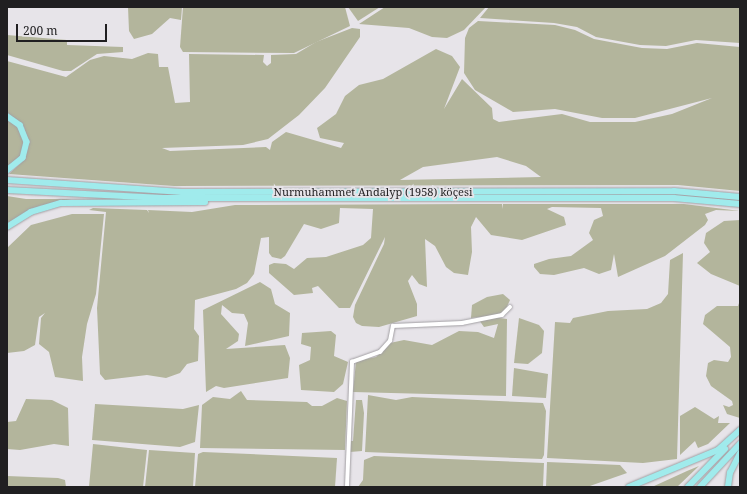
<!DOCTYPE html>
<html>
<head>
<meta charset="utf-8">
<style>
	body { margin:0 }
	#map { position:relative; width:747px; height:494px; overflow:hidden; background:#e7e4e9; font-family:"Noto Serif",serif }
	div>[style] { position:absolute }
	.green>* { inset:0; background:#b3b59c }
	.roads { filter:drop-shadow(0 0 1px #a29fa3) drop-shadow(0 0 1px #a29fa3) }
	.minor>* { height:3.5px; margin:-1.75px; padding:0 1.75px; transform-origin:1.75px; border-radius:1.75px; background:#fff }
	.primary>* { height:5.5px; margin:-2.75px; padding:0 2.75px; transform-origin:2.75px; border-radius:2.75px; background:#a0ebec }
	span { translate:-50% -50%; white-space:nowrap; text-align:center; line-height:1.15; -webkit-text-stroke:3.5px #e7e4e9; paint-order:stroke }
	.street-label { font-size:11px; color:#201f21 }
	.frame { position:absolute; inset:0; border:8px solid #201f21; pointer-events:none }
	.scale { position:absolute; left:16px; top:24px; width:91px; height:18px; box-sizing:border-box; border:2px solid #201f21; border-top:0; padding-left:5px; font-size:12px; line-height:14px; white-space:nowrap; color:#201f21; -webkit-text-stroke:3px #e7e4e9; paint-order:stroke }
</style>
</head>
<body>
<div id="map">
	<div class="green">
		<i style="clip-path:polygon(128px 7px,182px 7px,181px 20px,170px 18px,152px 34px,134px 39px,129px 31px)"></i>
		<i style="clip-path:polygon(183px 7px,345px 7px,350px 26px,294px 53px,183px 52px,180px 47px)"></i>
		<i style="clip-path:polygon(348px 7px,380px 7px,358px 21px)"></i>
		<i style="clip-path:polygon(385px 7px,486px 7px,464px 30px,447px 38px,432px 37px,409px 28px,359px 24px)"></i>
		<i style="clip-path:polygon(489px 7px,740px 7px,740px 43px,696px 40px,666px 46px,640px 45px,596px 37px,577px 27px,554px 23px,480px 18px)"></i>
		<i style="clip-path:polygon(evenodd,478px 21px,555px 25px,575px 30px,594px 39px,642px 48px,667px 49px,697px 43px,740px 47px,740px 191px,678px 185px,174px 186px,9px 174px,22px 162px,28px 141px,24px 127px,7px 114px,7px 61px,66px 77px,90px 60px,104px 56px,132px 59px,148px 53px,158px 54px,159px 67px,168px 67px,175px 103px,190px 102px,189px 54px,264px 55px,263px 62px,267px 66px,271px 63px,271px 55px,296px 54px,316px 42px,352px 28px,360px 29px,360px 37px,325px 88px,299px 115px,268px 139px,243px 145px,162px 148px,170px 151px,266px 147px,270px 150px,272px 142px,286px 132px,341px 148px,344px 143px,320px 138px,317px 128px,336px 114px,345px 96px,359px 85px,383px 79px,436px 49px,452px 56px,460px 67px,444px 109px,462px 79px,492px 108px,493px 119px,499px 122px,562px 114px,590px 122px,635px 122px,672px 114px,712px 98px,635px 118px,602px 118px,555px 109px,513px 112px,475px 90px,464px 73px,465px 38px,469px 28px,478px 21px,497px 157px,526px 166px,541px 177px,400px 180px,423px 167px,497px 157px)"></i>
		<i style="clip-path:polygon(7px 35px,67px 40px,67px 45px,123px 47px,123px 52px,97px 54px,71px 71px,63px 71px,7px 55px)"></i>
		<i style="clip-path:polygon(7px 119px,20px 129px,24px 142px,21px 157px,7px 168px)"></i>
		<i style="clip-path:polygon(7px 196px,26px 199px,71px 199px,39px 206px,7px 224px)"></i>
		<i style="clip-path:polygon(477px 204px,502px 204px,503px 209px,503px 204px,684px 204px,740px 211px,716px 210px,705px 214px,708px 220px,705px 225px,665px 256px,618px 277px,614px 254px,611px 270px,599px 274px,584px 268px,554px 275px,540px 274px,534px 267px,534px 264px,549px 259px,571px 256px,593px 240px,589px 233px,594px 220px,603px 216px,601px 208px,552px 207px,547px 209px,564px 217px,566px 225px,522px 240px,491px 235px,476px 217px,471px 227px,472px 252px,468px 275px,454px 273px,446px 267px,435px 246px,425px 239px,427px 287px,419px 284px,412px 275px,408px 281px,417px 304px,417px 316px,379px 327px,362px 326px,356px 323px,353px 317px,355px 305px,384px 244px,385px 237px,350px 308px,339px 308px,318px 286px,312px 288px,313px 293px,294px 295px,269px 273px,269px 265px,274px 263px,286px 264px,294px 269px,307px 258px,326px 257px,363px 245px,371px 238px,373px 209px,340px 208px,339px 223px,321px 229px,304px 224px,285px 256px,281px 259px,272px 257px,269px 253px,269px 237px,261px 238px,254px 274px,247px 283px,236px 289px,195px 300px,194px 329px,199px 336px,198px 361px,187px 364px,180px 373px,166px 378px,147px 375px,105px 380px,100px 374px,97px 308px,106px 212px,89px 210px,93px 208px,147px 210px,149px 213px,148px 210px,192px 212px,235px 205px)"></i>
		<i style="clip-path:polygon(72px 214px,104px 214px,96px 294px,87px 324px,82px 357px,83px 381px,55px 377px,49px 352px,39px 344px,41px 318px,45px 313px,39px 317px,35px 345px,24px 351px,7px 353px,7px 248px,31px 225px)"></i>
		<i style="clip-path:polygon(740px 220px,740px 286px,711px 274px,697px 263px,710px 252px,704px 243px,706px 233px,724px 221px)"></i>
		<i style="clip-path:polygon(683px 253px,677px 459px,643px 463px,547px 458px,555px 322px,570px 323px,573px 318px,608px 311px,647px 309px,661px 303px,668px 294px,670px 260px)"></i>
		<i style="clip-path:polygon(260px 282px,271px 289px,275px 304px,290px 313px,289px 336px,245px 346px,248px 323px,244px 314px,232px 313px,222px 305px,221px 314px,239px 334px,238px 341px,226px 349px,285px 345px,290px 358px,288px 378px,224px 388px,216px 386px,206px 392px,203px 310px)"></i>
		<i style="clip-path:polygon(503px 294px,510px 300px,505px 311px,499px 315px,471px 318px,472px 305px,487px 297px)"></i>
		<i style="clip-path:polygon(740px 300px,740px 418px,727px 414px,723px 405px,729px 407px,733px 405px,732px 401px,711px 386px,706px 376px,708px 363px,714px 360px,728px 362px,731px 357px,730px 347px,703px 324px,705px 315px,717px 306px,738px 306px)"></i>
		<i style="clip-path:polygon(492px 317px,507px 319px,506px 396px,353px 392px,356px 361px,376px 357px,390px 343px,404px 340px,432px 345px,459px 331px,478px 332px,494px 338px,498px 324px,484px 327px,479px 320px)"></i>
		<i style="clip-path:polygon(519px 318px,539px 325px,544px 331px,542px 353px,528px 364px,514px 363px)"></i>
		<i style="clip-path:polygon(331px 331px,336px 335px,334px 356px,348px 362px,343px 384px,334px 392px,301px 390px,299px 365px,310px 360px,311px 347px,301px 344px,302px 333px)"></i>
		<i style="clip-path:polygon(514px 368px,548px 374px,546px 398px,512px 396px)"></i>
		<i style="clip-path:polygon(241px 391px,247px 400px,307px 402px,312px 406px,322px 406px,337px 398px,347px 401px,345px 450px,200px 448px,202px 405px,213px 397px,230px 399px)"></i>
		<i style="clip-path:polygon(368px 395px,396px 400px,412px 397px,543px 403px,546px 411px,544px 455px,542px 459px,365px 452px)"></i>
		<i style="clip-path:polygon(26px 399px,52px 400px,68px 408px,69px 446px,54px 444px,20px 450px,7px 449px,7px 422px,16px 421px)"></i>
		<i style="clip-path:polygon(356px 400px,362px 400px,364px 413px,362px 451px,350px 452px,350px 441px,353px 441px)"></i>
		<i style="clip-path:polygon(95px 404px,183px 409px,199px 405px,195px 442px,180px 447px,92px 440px)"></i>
		<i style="clip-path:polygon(695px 407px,714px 419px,719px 416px,718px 423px,730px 423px,708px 444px,698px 448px,695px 441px,680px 455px,680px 416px)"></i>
		<i style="clip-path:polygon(93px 444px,147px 450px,143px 487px,89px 487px)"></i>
		<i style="clip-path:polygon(149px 450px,195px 453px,193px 487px,145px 487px)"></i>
		<i style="clip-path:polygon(203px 452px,337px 458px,335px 487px,195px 487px,198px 454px)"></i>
		<i style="clip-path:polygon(374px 456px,544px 463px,543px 487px,358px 487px,363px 480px,364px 460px)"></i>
		<i style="clip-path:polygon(547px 462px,620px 465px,627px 473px,587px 487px,546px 487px)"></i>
		<i style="clip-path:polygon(699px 466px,677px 487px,652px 487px,687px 471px)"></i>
		<i style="clip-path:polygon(7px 476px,58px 478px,65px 480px,66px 487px,7px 487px)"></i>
	</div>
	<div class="roads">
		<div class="minor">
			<i style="left:347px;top:487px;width:125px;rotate:-87.7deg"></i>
			<i style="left:352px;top:362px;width:30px;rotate:-20deg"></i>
			<i style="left:380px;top:352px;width:15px;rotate:-48deg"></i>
			<i style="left:390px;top:341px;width:15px;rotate:-79deg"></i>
			<i style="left:393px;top:326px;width:69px;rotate:-2.5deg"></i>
			<i style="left:462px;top:323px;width:41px;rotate:-11.3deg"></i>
			<i style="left:502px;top:315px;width:11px;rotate:-45deg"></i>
		</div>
		<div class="primary">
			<i style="left:7px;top:116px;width:16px;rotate:35deg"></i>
			<i style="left:20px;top:125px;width:18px;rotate:68deg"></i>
			<i style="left:27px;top:142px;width:16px;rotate:104deg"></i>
			<i style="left:23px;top:158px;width:21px;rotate:141deg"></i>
			<i style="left:7px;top:180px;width:175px;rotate:3.9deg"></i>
			<i style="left:182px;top:192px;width:492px;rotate:-0.1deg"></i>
			<i style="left:674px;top:191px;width:66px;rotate:5.2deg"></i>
			<i style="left:7px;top:190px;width:156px;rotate:2.9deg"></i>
			<i style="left:163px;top:198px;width:511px"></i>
			<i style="left:674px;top:198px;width:66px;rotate:5.2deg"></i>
			<i style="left:7px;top:227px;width:28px;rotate:-32deg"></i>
			<i style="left:31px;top:212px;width:31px;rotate:-17deg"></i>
			<i style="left:61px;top:203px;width:144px;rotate:-0.4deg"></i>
			<i style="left:629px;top:487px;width:96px;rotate:-22.6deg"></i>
			<i style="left:718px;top:450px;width:30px;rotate:-42deg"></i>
			<i style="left:688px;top:487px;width:53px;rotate:-45.8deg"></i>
			<i style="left:700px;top:487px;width:59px;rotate:-47.1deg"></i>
			<i style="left:728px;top:487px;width:14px;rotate:-82deg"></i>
			<i style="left:730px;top:473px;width:22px;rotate:-63deg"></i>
		</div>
	</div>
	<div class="street-label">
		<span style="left:373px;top:192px">Nurmuhammet Andalyp (1958) köçesi</span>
	</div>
	<div class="frame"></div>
	<div class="scale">200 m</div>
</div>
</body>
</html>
